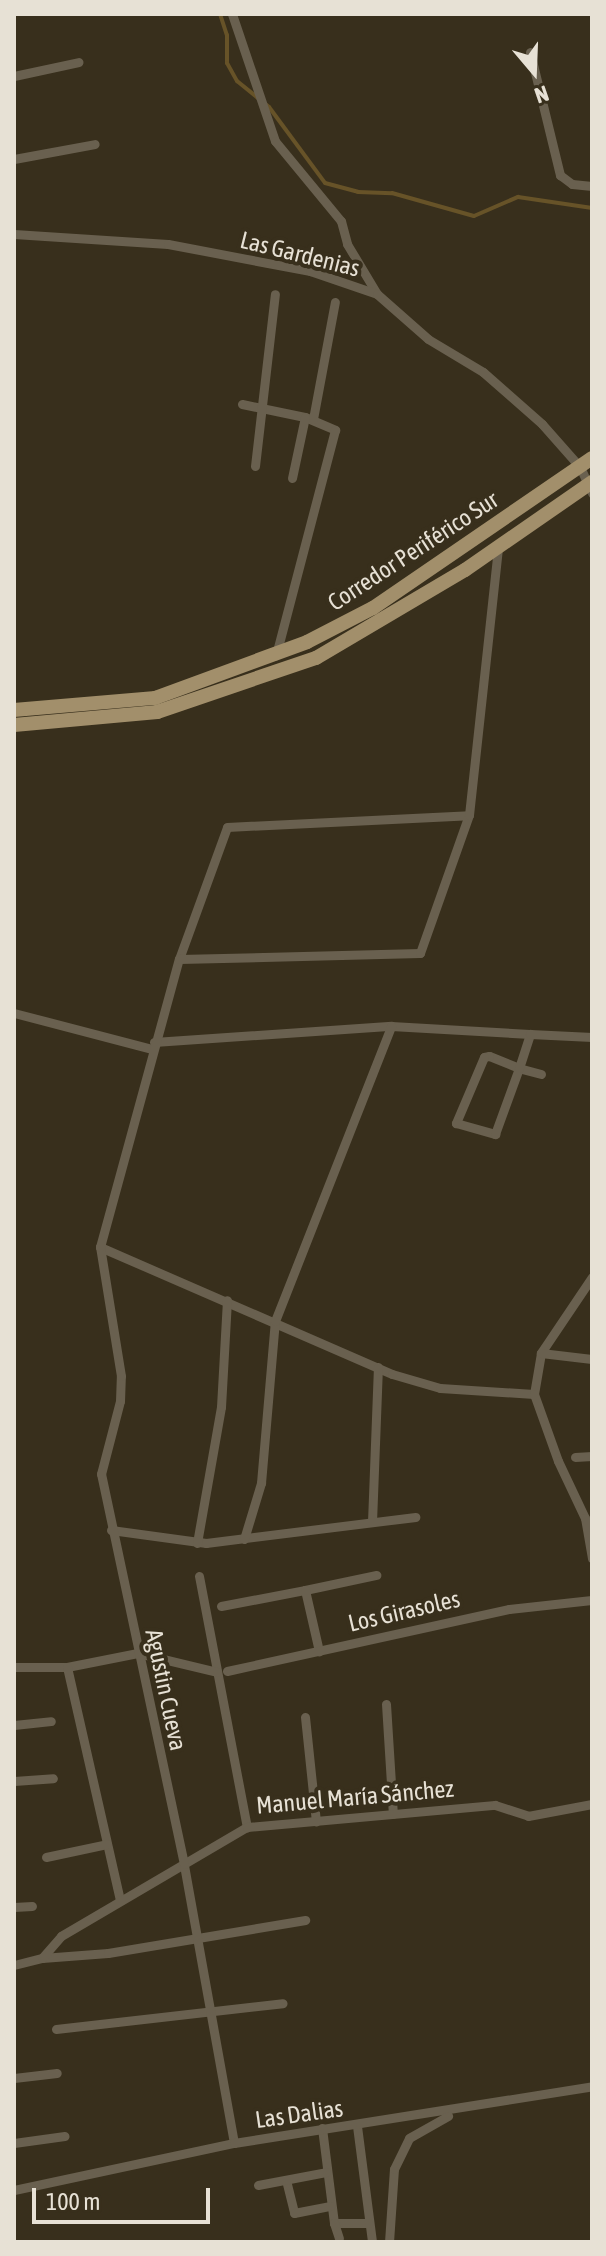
<!DOCTYPE html>
<html>
<head>
<meta charset="utf-8">
<style>
	body { margin:0 }
	#map { position:relative; width:606px; height:2256px; overflow:hidden; background:#382f1c; font-family:"Asap Condensed",sans-serif }
	div>[style] { position:absolute }
	.stream>* { height:4px; margin:-2px; padding:0 2px; transform-origin:2px; border-radius:2px; background:#675328 }
	.street>* { height:9px; margin:-4.5px; padding:0 4.5px; transform-origin:4.5px; border-radius:4.5px; background:#69604f }
	.primary>* { height:14px; margin:-7px; padding:0 7px; transform-origin:7px; border-radius:7px; background:#a28f6b }
	span { translate:-50% -50%; white-space:nowrap; text-align:center; line-height:1.15; -webkit-text-stroke:8px #382f1c; paint-order:stroke }
	.street-label { font-size:24px; color:#e7e1d5 }
	.frame { position:absolute; inset:0; border:16px solid #e7e1d5; pointer-events:none }
	.north { position:absolute; left:494px; top:32px; width:80px; height:80px; -webkit-text-stroke:6px #382f1c; paint-order:stroke; rotate:161deg; font-size:22px; font-weight:700; line-height:32px; text-align:center; color:#e7e1d5 }
	.north::after { content:''; display:block; margin:auto; width:28px; height:36px; background:#e7e1d5; clip-path:polygon(50% 0,100% 100%,50% 72%,0 100%) }
	.scale { position:absolute; left:32px; top:2188px; width:178px; height:36px; box-sizing:border-box; border:4px solid #e7e1d5; border-top:0; padding-left:10px; font-size:24px; line-height:28px; white-space:nowrap; color:#e7e1d5; -webkit-text-stroke:6px #382f1c; paint-order:stroke }
</style>
</head>
<body>
<div id="map">
	<div class="stream">
		<i style="left:220px;top:14px;width:22px;rotate:72deg"></i>
		<i style="left:227px;top:35px;width:28px;rotate:90deg"></i>
		<i style="left:227px;top:63px;width:21px;rotate:61deg"></i>
		<i style="left:237px;top:81px;width:41px;rotate:39.1deg"></i>
		<i style="left:269px;top:107px;width:94px;rotate:53.6deg"></i>
		<i style="left:325px;top:183px;width:34px;rotate:15deg"></i>
		<i style="left:358px;top:192px;width:34px;rotate:2deg"></i>
		<i style="left:392px;top:193px;width:85px;rotate:15.7deg"></i>
		<i style="left:474px;top:216px;width:48px;rotate:-23.4deg"></i>
		<i style="left:518px;top:197px;width:75px;rotate:8.5deg"></i>
	</div>
	<div class="street">
		<i style="left:232px;top:14px;width:134px;rotate:71.3deg"></i>
		<i style="left:275px;top:141px;width:104px;rotate:50.5deg"></i>
		<i style="left:341px;top:221px;width:24px;rotate:75deg"></i>
		<i style="left:347px;top:244px;width:58px;rotate:59deg"></i>
		<i style="left:530px;top:52px;width:127px;rotate:76.3deg"></i>
		<i style="left:560px;top:175px;width:15px;rotate:37deg"></i>
		<i style="left:572px;top:184px;width:20px;rotate:6deg"></i>
		<i style="left:14px;top:76px;width:66px;rotate:-12.2deg"></i>
		<i style="left:14px;top:159px;width:82px;rotate:-10.5deg"></i>
		<i style="left:14px;top:234px;width:154px;rotate:3.7deg"></i>
		<i style="left:168px;top:244px;width:145px;rotate:10.8deg"></i>
		<i style="left:310px;top:271px;width:71px;rotate:18.9deg"></i>
		<i style="left:377px;top:294px;width:68px;rotate:41.4deg"></i>
		<i style="left:428px;top:339px;width:64px;rotate:31deg"></i>
		<i style="left:483px;top:372px;width:79px;rotate:41.4deg"></i>
		<i style="left:542px;top:424px;width:57px;rotate:48.5deg"></i>
		<i style="left:580px;top:467px;width:29px;rotate:65deg"></i>
		<i style="left:242px;top:404px;width:64px;rotate:11.7deg"></i>
		<i style="left:305px;top:417px;width:33px;rotate:23deg"></i>
		<i style="left:335px;top:430px;width:233px;rotate:104.7deg"></i>
		<i style="left:313px;top:419px;width:119px;rotate:-79.4deg"></i>
		<i style="left:255px;top:466px;width:173px;rotate:-83.4deg"></i>
		<i style="left:292px;top:478px;width:62px;rotate:-78deg"></i>
		<i style="left:179px;top:959px;width:140px;rotate:-70deg"></i>
		<i style="left:227px;top:827px;width:242px;rotate:-2.8deg"></i>
		<i style="left:14px;top:1013px;width:143px;rotate:14.6deg"></i>
		<i style="left:154px;top:1042px;width:238px;rotate:-3.9deg"></i>
		<i style="left:391px;top:1026px;width:139px;rotate:3.3deg"></i>
		<i style="left:541px;top:1074px;width:23px;rotate:-165deg"></i>
		<i style="left:519px;top:1068px;width:32px;rotate:-158deg"></i>
		<i style="left:489px;top:1056px;width:5px;rotate:169deg"></i>
		<i style="left:484px;top:1057px;width:72px;rotate:113deg"></i>
		<i style="left:456px;top:1123px;width:41px;rotate:15.8deg"></i>
		<i style="left:495px;top:1134px;width:70px;rotate:-70deg"></i>
		<i style="left:519px;top:1068px;width:36px;rotate:-72deg"></i>
		<i style="left:530px;top:1034px;width:62px;rotate:2.8deg"></i>
		<i style="left:100px;top:1247px;width:318px;rotate:23.5deg"></i>
		<i style="left:392px;top:1374px;width:50px;rotate:16.3deg"></i>
		<i style="left:440px;top:1388px;width:94px;rotate:3.7deg"></i>
		<i style="left:592px;top:1277px;width:92px;rotate:123.9deg"></i>
		<i style="left:541px;top:1353px;width:42px;rotate:99.7deg"></i>
		<i style="left:534px;top:1394px;width:71px;rotate:70.3deg"></i>
		<i style="left:558px;top:1461px;width:63px;rotate:64.7deg"></i>
		<i style="left:585px;top:1518px;width:41px;rotate:80.1deg"></i>
		<i style="left:541px;top:1353px;width:51px;rotate:6.7deg"></i>
		<i style="left:575px;top:1457px;width:17px;rotate:-3deg"></i>
		<i style="left:372px;top:1522px;width:155px;rotate:-87.8deg"></i>
		<i style="left:111px;top:1530px;width:96px;rotate:7.8deg"></i>
		<i style="left:206px;top:1543px;width:211px;rotate:-7.1deg"></i>
		<i style="left:244px;top:1539px;width:59px;rotate:-73.1deg"></i>
		<i style="left:261px;top:1483px;width:163px;rotate:-85.1deg"></i>
		<i style="left:275px;top:1321px;width:317px;rotate:-68.5deg"></i>
		<i style="left:197px;top:1543px;width:138px;rotate:-80deg"></i>
		<i style="left:221px;top:1407px;width:107px;rotate:-86.8deg"></i>
		<i style="left:199px;top:1576px;width:256px;rotate:79.2deg"></i>
		<i style="left:305px;top:1590px;width:73px;rotate:-11.9deg"></i>
		<i style="left:221px;top:1606px;width:86px;rotate:-10.8deg"></i>
		<i style="left:305px;top:1590px;width:63px;rotate:77.1deg"></i>
		<i style="left:14px;top:1667px;width:53px"></i>
		<i style="left:67px;top:1667px;width:72px;rotate:-11.2deg"></i>
		<i style="left:138px;top:1653px;width:81px;rotate:13.5deg"></i>
		<i style="left:67px;top:1667px;width:239px;rotate:77.2deg"></i>
		<i style="left:227px;top:1671px;width:289px;rotate:-12.4deg"></i>
		<i style="left:509px;top:1609px;width:83px;rotate:-6.2deg"></i>
		<i style="left:386px;top:1704px;width:110px;rotate:86.4deg"></i>
		<i style="left:305px;top:1717px;width:105px;rotate:84deg"></i>
		<i style="left:14px;top:1725px;width:37px;rotate:-6deg"></i>
		<i style="left:14px;top:1781px;width:39px;rotate:-4deg"></i>
		<i style="left:46px;top:1857px;width:62px;rotate:-12deg"></i>
		<i style="left:14px;top:1907px;width:18px;rotate:-3deg"></i>
		<i style="left:42px;top:1958px;width:66px;rotate:-4.3deg"></i>
		<i style="left:108px;top:1953px;width:200px;rotate:-9.5deg"></i>
		<i style="left:14px;top:1965px;width:29px;rotate:-14deg"></i>
		<i style="left:42px;top:1958px;width:29px;rotate:-49deg"></i>
		<i style="left:61px;top:1936px;width:216px;rotate:-30.4deg"></i>
		<i style="left:247px;top:1827px;width:249px;rotate:-5.1deg"></i>
		<i style="left:495px;top:1805px;width:35px;rotate:18deg"></i>
		<i style="left:528px;top:1816px;width:65px;rotate:-10.6deg"></i>
		<i style="left:56px;top:2029px;width:228px;rotate:-6.5deg"></i>
		<i style="left:14px;top:2078px;width:43px;rotate:-6.6deg"></i>
		<i style="left:357px;top:2126px;width:117px;rotate:82.6deg"></i>
		<i style="left:322px;top:2128px;width:96px;rotate:82.8deg"></i>
		<i style="left:334px;top:2223px;width:34px"></i>
		<i style="left:14px;top:2143px;width:51px;rotate:-7.8deg"></i>
		<i style="left:234px;top:2143px;width:283px;rotate:-100.2deg"></i>
		<i style="left:184px;top:1864px;width:399px;rotate:-102deg"></i>
		<i style="left:101px;top:1474px;width:75px;rotate:-75.4deg"></i>
		<i style="left:120px;top:1401px;width:25px;rotate:-88deg"></i>
		<i style="left:121px;top:1376px;width:131px;rotate:-99.2deg"></i>
		<i style="left:100px;top:1247px;width:299px;rotate:-74.7deg"></i>
		<i style="left:179px;top:959px;width:241px;rotate:-1.4deg"></i>
		<i style="left:420px;top:953px;width:146px;rotate:-70.5deg"></i>
		<i style="left:469px;top:815px;width:270px;rotate:-83.8deg"></i>
		<i style="left:286px;top:2180px;width:34px;rotate:76deg"></i>
		<i style="left:294px;top:2213px;width:37px;rotate:-11deg"></i>
		<i style="left:258px;top:2185px;width:69px;rotate:-10.8deg"></i>
		<i style="left:14px;top:2190px;width:225px;rotate:-12.1deg"></i>
		<i style="left:234px;top:2143px;width:363px;rotate:-9deg"></i>
		<i style="left:334px;top:2223px;width:16px;rotate:72deg"></i>
		<i style="left:389px;top:2242px;width:73px;rotate:-86.1deg"></i>
		<i style="left:394px;top:2169px;width:34px;rotate:-64deg"></i>
		<i style="left:409px;top:2138px;width:45px;rotate:-29.4deg"></i>
	</div>
	<div class="primary">
		<i style="left:14px;top:710px;width:142px;rotate:-4.9deg"></i>
		<i style="left:155px;top:698px;width:162px;rotate:-20.2deg"></i>
		<i style="left:307px;top:642px;width:74px;rotate:-27.3deg"></i>
		<i style="left:373px;top:608px;width:265px;rotate:-34.4deg"></i>
		<i style="left:14px;top:725px;width:144px;rotate:-5.2deg"></i>
		<i style="left:157px;top:712px;width:168px;rotate:-18.8deg"></i>
		<i style="left:316px;top:658px;width:173px;rotate:-30.6deg"></i>
		<i style="left:465px;top:570px;width:155px;rotate:-34.7deg"></i>
	</div>
	<div class="street-label">
		<span style="left:300px;top:254px;rotate:14deg">Las Gardenias</span>
		<span style="left:413px;top:551px;rotate:-33deg">Corredor Periférico Sur</span>
		<span style="left:404px;top:1611px;rotate:-13deg">Los Girasoles</span>
		<span style="left:166px;top:1690px;rotate:78deg">Agustin Cueva</span>
		<span style="left:355px;top:1797px;rotate:-5deg">Manuel María Sánchez</span>
		<span style="left:299px;top:2114px;rotate:-8deg">Las Dalias</span>
	</div>
	<div class="frame"></div>
	<div class="north">N</div>
	<div class="scale">100 m</div>
</div>
</body>
</html>
